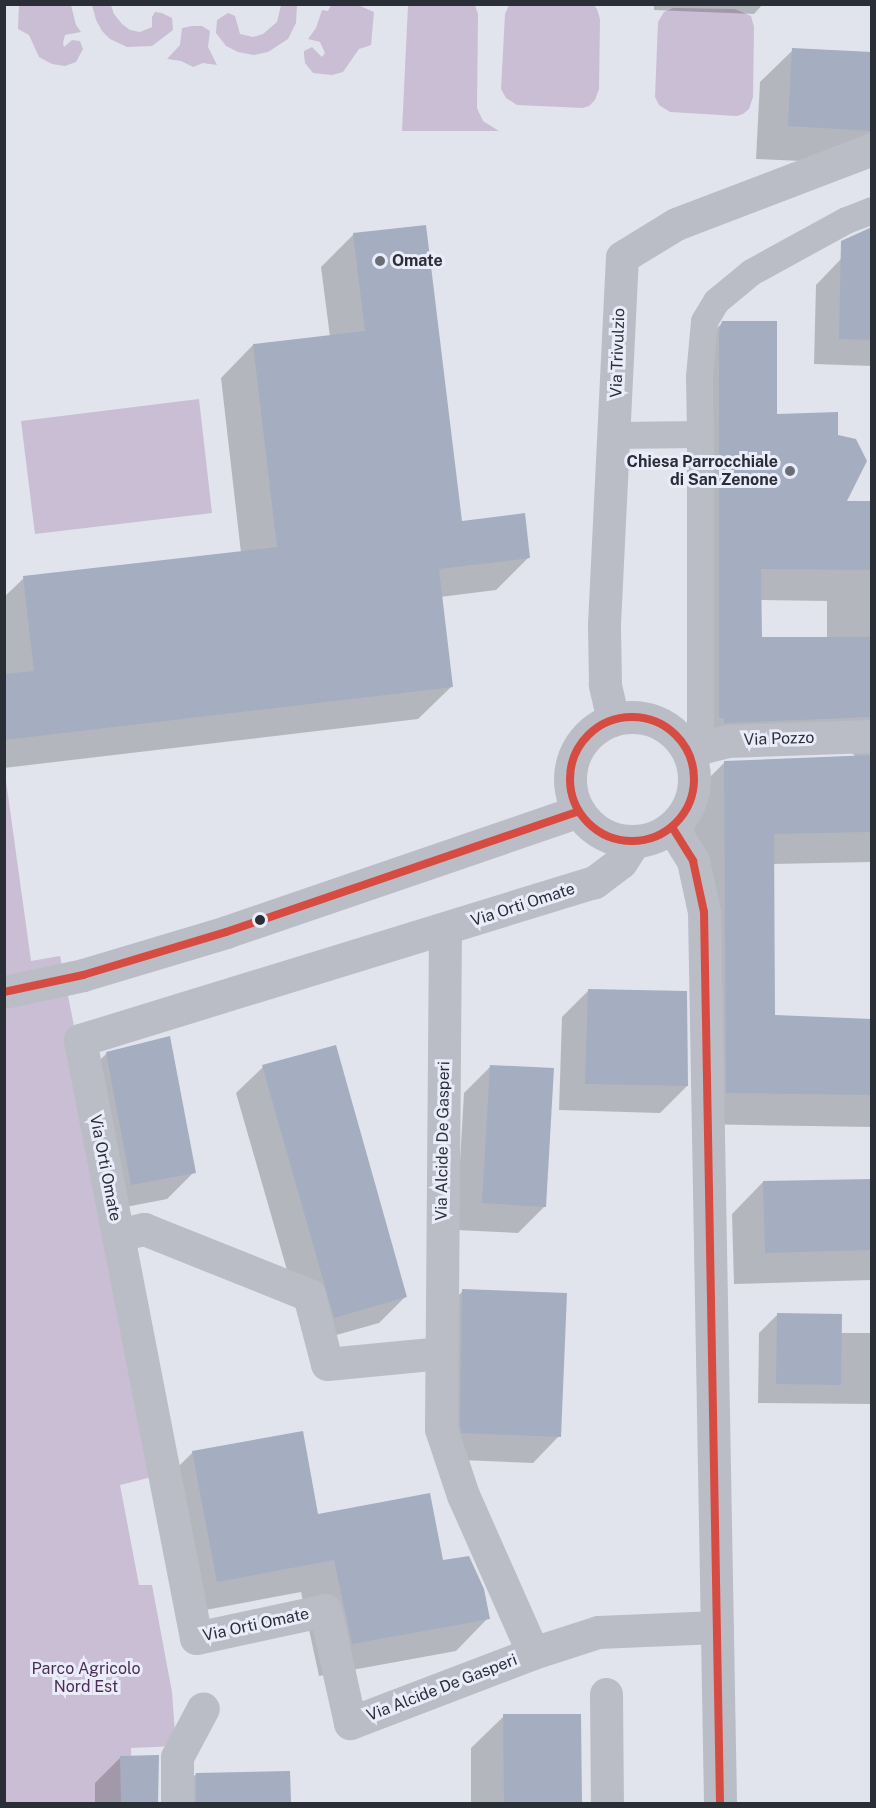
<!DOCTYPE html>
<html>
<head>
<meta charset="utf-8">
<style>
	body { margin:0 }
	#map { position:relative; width:876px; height:1808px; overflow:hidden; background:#e2e4ed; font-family:"Public Sans",sans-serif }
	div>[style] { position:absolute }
	.green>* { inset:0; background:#cabed4 }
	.shadow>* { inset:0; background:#0003 }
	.building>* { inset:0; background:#a4aec0 }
	.pedestrian>* { height:27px; margin:-13.5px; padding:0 13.5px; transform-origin:13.5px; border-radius:13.5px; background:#bbbdc6 }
	.minor>* { height:33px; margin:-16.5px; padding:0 16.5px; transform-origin:16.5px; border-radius:16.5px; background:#bbbdc6 }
	.minor>.ring { margin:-16.5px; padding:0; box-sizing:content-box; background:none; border:33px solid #bbbdc6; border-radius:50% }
	.bus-1>* { height:8px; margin:-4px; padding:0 4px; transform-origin:4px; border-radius:4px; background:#d74c42 }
	.bus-1>.ring { margin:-4px; padding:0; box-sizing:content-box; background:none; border:8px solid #d74c42; border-radius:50% }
	.dots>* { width:16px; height:16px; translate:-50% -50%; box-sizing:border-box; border:3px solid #eaecf9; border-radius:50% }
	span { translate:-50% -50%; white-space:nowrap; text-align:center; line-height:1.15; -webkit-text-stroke:6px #eaecf9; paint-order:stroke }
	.poi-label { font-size:16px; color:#292e37; font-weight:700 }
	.left { translate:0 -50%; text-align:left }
	.right { translate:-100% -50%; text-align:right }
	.street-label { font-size:16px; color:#292e37 }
	.park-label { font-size:16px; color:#4b2e54 }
	.frame { position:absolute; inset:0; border:6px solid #292e37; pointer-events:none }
</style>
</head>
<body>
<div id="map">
	<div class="green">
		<i style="clip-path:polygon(19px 5px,71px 5px,76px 25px,81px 32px,65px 35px,63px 43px,64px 47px,72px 40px,80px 41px,83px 49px,76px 62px,65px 66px,52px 64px,39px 57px,29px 35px,18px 29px)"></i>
		<i style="clip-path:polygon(92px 5px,111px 5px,114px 14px,122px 24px,130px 30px,140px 32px,152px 27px,152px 17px,155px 12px,162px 13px,172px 18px,173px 30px,152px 46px,127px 47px,110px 39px,102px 31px,96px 20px)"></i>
		<i style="clip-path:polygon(281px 5px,297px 5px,296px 23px,288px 39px,268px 52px,254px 55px,238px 52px,226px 46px,216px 33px,217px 20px,228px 13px,235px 16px,240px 34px,253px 37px,263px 34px,277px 22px)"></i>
		<i style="clip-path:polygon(358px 5px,374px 12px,371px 45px,359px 49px,343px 72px,332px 75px,313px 73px,305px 63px,304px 55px,304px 51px,312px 47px,322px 57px,325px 53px,320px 42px,308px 39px,316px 28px,322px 10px,328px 11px,331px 5px)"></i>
		<i style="clip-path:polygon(408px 5px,475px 5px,478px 14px,477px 108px,483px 121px,499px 131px,402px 131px)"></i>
		<i style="clip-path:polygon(509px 5px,593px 4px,597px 9px,600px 19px,599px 89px,595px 100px,589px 106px,583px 108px,517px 105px,506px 98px,501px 89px,505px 14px)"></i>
		<i style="clip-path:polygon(673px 8px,735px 9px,751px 16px,754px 27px,753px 97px,749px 109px,743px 114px,737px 116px,670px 112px,659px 105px,655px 97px,658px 22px,664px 12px)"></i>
		<i style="clip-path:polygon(192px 26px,202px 26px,210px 31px,208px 47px,217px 65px,203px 63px,193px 67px,181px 61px,167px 59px,180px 45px,182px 28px)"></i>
		<i style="clip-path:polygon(199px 399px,212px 513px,35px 534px,21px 421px)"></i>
		<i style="clip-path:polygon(4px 750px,6px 781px,31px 961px,60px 956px,164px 1474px,120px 1485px,139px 1585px,152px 1585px,172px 1692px,176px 1746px,131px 1748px,132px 1803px,5px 1803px)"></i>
	</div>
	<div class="shadow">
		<i style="clip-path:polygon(654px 4px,763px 4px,754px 14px,654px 10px)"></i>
		<i style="clip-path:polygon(793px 50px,872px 54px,872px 164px,756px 159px,760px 82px)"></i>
		<i style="clip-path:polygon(354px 234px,460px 522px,529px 557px,496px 590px,440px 597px,451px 687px,418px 719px,4px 768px,4px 597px,24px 578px,241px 553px,221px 378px,253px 345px,330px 337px,321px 267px)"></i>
		<i style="clip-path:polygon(841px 259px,872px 260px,872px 366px,814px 364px,816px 285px)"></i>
		<i style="clip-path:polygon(evenodd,723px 322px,775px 415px,836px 437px,844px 502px,872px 502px,872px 862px,773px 864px,774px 1017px,872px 1020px,872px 1127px,695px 1124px,693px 794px,724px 763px,856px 757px,849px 750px,693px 754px,691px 354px,723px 322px,760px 600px,827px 601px,827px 639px,760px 639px,760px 600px)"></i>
		<i style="clip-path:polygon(589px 990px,687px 1086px,660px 1113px,559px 1110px,562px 1017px)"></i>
		<i style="clip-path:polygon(107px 1053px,194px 1172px,167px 1199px,105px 1211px,80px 1080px)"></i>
		<i style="clip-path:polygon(491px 1066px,545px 1206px,518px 1233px,456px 1230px,464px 1093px)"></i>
		<i style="clip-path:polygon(263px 1067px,406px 1296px,379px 1323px,308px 1343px,236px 1093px)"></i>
		<i style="clip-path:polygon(872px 1180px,872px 1280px,734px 1284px,732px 1214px,763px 1182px)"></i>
		<i style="clip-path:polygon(463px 1291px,559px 1436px,533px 1463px,435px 1459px,436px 1317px)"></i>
		<i style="clip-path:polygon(778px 1314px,840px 1333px,872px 1333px,872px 1404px,758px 1403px,759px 1333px)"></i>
		<i style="clip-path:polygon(193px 1452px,317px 1516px,442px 1562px,488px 1618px,456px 1651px,319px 1676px,301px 1592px,184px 1614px,160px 1485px)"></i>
		<i style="clip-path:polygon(580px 1715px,581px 1804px,471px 1804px,471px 1748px,504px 1716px)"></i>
		<i style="clip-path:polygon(121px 1757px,157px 1757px,157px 1804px,95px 1804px,95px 1783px)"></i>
		<i style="clip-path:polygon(288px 1772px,289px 1804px,170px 1804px,171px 1800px,196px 1774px)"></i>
	</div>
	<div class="building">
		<i style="clip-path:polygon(792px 48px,872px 52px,872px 131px,788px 126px)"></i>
		<i style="clip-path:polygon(426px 225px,462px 521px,525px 513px,530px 558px,439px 569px,453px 687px,4px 740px,4px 674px,34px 671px,23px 576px,277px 547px,253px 344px,365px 331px,353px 233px)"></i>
		<i style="clip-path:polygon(872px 227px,872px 340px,839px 339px,841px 241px)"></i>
		<i style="clip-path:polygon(722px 321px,777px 321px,777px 414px,838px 412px,838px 435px,856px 439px,867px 461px,847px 501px,872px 501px,872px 570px,761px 569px,762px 637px,872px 637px,872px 717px,724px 723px,724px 718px,719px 718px,719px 332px)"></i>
		<i style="clip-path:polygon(872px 755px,872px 832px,774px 834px,775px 1015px,872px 1019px,872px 1095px,726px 1093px,724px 761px)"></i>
		<i style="clip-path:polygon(588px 989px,687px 991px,688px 1086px,585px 1084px)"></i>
		<i style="clip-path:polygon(170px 1036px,196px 1173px,131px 1185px,106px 1052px)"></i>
		<i style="clip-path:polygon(336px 1045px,407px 1297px,334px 1318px,262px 1065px)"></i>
		<i style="clip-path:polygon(490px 1065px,554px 1068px,546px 1207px,482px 1203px)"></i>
		<i style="clip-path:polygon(872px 1179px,872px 1250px,765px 1253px,763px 1181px)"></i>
		<i style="clip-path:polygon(462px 1289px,567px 1293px,561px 1437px,462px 1433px,460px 1426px)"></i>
		<i style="clip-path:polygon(777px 1313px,842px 1314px,841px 1385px,776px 1384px)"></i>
		<i style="clip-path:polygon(303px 1431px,318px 1514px,430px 1493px,443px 1560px,469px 1556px,484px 1589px,490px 1619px,352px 1644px,334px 1560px,217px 1582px,192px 1451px)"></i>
		<i style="clip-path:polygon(503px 1714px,581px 1714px,582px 1803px,504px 1803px)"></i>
		<i style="clip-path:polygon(159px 1755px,158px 1803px,121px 1803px,120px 1756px)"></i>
		<i style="clip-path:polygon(290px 1771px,291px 1803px,196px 1803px,196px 1773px)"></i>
	</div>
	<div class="pedestrian">
		<i style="left:700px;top:434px;width:293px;rotate:90deg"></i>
		<i style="left:700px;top:727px;width:21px;rotate:73deg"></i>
		<i style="left:615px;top:435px;width:85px;rotate:-0.7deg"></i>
		<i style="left:700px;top:434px;width:58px;rotate:-91deg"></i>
		<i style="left:699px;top:376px;width:55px;rotate:-84.8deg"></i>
		<i style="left:704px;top:321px;width:23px;rotate:-59deg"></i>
		<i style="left:716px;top:301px;width:45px;rotate:-39.6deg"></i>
		<i style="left:751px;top:272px;width:108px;rotate:-28.7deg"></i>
		<i style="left:846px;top:220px;width:28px;rotate:-21deg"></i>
	</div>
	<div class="minor">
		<i class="ring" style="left:570px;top:717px;width:91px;height:91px"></i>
		<i style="left:613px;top:720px;width:37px;rotate:-103deg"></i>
		<i style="left:605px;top:684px;width:60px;rotate:-91deg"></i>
		<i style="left:604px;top:624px;width:367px;rotate:-87.2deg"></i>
		<i style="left:622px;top:257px;width:63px;rotate:-31.4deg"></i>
		<i style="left:676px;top:224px;width:210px;rotate:-20.9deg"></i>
		<i style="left:688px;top:751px;width:41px;rotate:-14deg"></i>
		<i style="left:728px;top:741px;width:144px;rotate:-2deg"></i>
		<i style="left:672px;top:827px;width:40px;rotate:58deg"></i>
		<i style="left:693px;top:861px;width:52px;rotate:77.8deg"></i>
		<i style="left:704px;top:912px;width:892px;rotate:88.97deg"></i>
		<i style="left:634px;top:842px;width:24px;rotate:123deg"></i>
		<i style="left:621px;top:862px;width:34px;rotate:143deg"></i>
		<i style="left:594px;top:882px;width:538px;rotate:162.91deg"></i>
		<i style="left:80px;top:1040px;width:609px;rotate:79.02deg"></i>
		<i style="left:196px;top:1638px;width:132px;rotate:-12.2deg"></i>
		<i style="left:325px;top:1610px;width:116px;rotate:77.5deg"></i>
		<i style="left:350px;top:1723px;width:196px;rotate:-20.9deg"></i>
		<i style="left:533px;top:1653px;width:68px;rotate:-17.9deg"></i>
		<i style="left:598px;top:1632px;width:119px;rotate:-2.4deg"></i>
		<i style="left:445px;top:929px;width:500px;rotate:90.46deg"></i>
		<i style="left:441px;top:1429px;width:70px;rotate:71.6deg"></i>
		<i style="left:463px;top:1495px;width:173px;rotate:66.1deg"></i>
		<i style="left:4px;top:992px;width:81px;rotate:-12.1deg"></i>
		<i style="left:83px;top:975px;width:149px;rotate:-16.7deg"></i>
		<i style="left:226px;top:932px;width:373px;rotate:-18.9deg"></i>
		<i style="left:118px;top:1235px;width:27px;rotate:-13deg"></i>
		<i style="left:144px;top:1229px;width:178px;rotate:21.8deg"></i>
		<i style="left:309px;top:1295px;width:71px;rotate:75.4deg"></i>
		<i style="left:327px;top:1364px;width:115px;rotate:-5.5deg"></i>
		<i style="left:606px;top:1694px;width:110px;rotate:89.5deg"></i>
		<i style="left:177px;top:1804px;width:47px;rotate:-90deg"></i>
		<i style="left:177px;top:1757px;width:55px;rotate:-62deg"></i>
	</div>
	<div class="bus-1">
		<i class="ring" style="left:570px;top:717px;width:116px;height:116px"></i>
		<i style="left:672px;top:827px;width:40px;rotate:58deg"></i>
		<i style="left:693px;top:861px;width:52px;rotate:77.8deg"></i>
		<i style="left:704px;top:912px;width:892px;rotate:88.97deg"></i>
		<i style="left:4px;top:992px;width:81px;rotate:-12.1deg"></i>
		<i style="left:83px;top:975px;width:149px;rotate:-16.7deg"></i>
		<i style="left:226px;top:932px;width:373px;rotate:-18.9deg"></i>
	</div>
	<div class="dots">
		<i style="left:380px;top:261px;background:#6a6e77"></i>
		<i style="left:790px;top:471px;background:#6a6e77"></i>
		<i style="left:260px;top:920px;background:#292e37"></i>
	</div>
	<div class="poi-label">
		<span class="left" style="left:392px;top:261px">Omate</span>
		<span class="right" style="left:778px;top:471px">Chiesa Parrocchiale<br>di San Zenone</span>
	</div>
	<div class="street-label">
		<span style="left:618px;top:353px;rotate:-88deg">Via Trivulzio</span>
		<span style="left:779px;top:739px;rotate:-2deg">Via Pozzo</span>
		<span style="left:523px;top:905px;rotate:-18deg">Via Orti Omate</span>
		<span style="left:443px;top:1141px;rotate:-89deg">Via Alcide De Gasperi</span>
		<span style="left:105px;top:1168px;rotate:79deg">Via Orti Omate</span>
		<span style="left:256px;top:1625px;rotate:-12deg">Via Orti Omate</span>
		<span style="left:442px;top:1688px;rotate:-21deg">Via Alcide De Gasperi</span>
	</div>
	<div class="park-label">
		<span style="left:86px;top:1678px">Parco Agricolo<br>Nord Est</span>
	</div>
	<div class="frame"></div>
</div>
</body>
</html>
